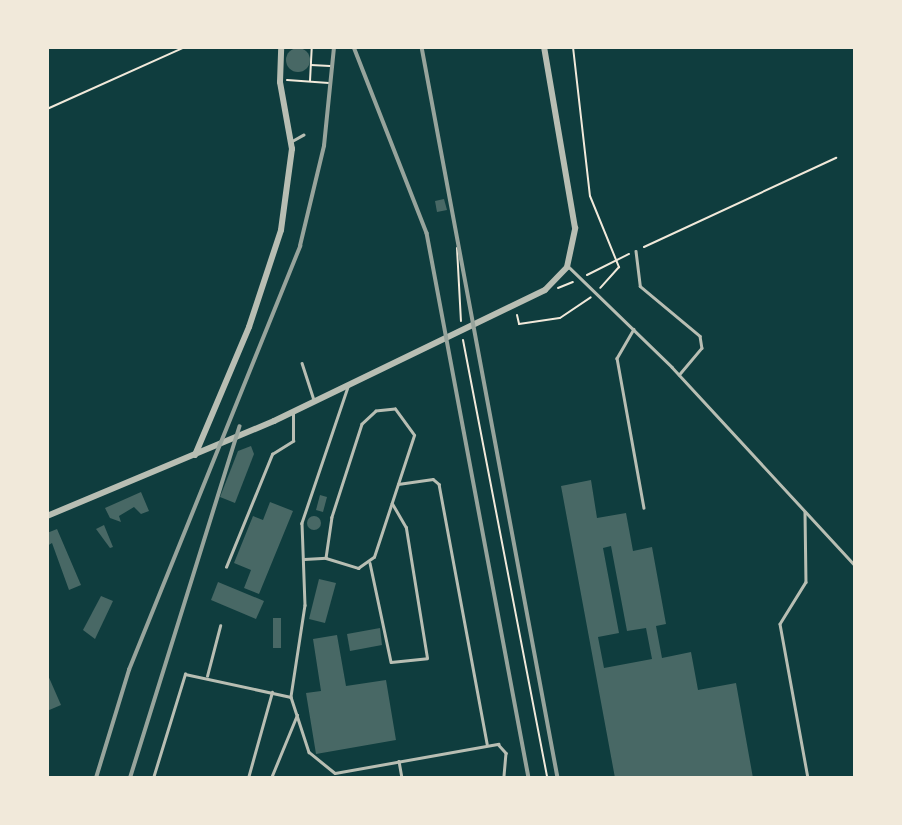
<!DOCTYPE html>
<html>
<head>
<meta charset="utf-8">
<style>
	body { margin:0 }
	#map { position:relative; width:902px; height:825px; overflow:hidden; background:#0f3d3e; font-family:"Asap Condensed",sans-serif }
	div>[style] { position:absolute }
	.building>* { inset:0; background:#486865 }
	.round { border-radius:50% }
	.path>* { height:2px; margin:-1px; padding:0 1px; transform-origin:1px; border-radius:1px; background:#f1e9da }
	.service>* { height:2.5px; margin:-1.25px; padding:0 1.25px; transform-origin:1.25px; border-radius:1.25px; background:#b8beb3 }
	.tertiary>* { height:6px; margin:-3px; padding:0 3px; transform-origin:3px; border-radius:3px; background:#b8beb3 }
	.rail>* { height:3.5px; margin:-1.75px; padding:0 1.75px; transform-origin:1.75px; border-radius:1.75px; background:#97a49c }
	span { translate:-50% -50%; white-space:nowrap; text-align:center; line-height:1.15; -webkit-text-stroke:5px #f1e9da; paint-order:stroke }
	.frame { position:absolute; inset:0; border:49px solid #f1e9da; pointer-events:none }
</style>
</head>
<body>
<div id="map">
	<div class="building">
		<i class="round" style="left:286px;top:48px;width:24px;height:24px"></i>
		<i style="clip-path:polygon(444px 199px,447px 210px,437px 212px,435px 201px)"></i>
		<i style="clip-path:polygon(251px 446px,254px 454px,235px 503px,220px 497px,238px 451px)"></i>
		<i style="clip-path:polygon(evenodd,591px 480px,597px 518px,626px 513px,633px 551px,652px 547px,666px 624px,656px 626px,662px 658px,691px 652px,698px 690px,736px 683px,753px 778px,615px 778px,561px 486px,591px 480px,611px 546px,627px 631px,646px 628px,652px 659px,604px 668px,598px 637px,619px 633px,603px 548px,611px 546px)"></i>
		<i style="clip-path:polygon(141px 492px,149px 511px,141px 514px,134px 507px,119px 516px,121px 522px,110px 518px,105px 508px)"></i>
		<i style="clip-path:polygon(320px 495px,327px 497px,323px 512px,316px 510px)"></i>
		<i style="clip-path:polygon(270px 502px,293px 511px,259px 594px,244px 588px,251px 570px,234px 563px,253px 516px,263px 520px)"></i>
		<i class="round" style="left:307px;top:516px;width:14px;height:14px"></i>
		<i style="clip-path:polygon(104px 525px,113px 547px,110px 548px,96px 529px)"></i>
		<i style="clip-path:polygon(57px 529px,81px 585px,69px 590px,52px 543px,47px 546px,47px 533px)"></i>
		<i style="clip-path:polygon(319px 579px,336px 583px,325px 623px,309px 619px)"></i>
		<i style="clip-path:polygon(218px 582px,264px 601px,256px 619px,211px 600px)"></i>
		<i style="clip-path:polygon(101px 596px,113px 601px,95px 639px,83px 630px)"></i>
		<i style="clip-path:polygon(273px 618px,281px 618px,281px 648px,273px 648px)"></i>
		<i style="clip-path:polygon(380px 628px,382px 645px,350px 651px,347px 634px)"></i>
		<i style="clip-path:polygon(337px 635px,346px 686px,386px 680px,396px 740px,316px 754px,306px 693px,321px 691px,313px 639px)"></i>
		<i style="clip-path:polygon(47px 673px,61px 705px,47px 711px)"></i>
	</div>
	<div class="path">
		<i style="left:573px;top:47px;width:150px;rotate:83.5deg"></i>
		<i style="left:590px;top:196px;width:77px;rotate:67.8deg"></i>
		<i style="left:619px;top:267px;width:28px;rotate:132deg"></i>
		<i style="left:311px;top:65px;width:19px;rotate:3deg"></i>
		<i style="left:287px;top:80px;width:42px;rotate:4.1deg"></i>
		<i style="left:310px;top:81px;width:34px;rotate:-87deg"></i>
		<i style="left:47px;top:109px;width:151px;rotate:-24.2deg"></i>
		<i style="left:644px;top:247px;width:212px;rotate:-24.9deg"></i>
		<i style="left:457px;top:248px;width:73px;rotate:86.9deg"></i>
		<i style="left:587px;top:275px;width:47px;rotate:-26.6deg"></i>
		<i style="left:558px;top:288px;width:16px;rotate:-22deg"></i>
		<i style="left:517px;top:315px;width:9px;rotate:77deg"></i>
		<i style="left:519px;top:324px;width:41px;rotate:-8.3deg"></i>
		<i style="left:560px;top:318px;width:37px;rotate:-34deg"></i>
		<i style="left:463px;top:340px;width:446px;rotate:79.1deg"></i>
	</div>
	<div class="service">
		<i style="left:292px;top:141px;width:13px;rotate:-29deg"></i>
		<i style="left:636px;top:251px;width:35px;rotate:83deg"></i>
		<i style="left:640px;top:286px;width:78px;rotate:39.8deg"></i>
		<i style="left:700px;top:336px;width:12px;rotate:81deg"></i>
		<i style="left:702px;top:348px;width:35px;rotate:130deg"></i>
		<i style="left:570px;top:268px;width:142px;rotate:44.1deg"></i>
		<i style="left:672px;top:367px;width:270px;rotate:47.3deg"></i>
		<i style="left:634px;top:329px;width:34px;rotate:120deg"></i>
		<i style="left:617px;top:358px;width:152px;rotate:79.8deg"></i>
		<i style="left:302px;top:363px;width:38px;rotate:72deg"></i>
		<i style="left:348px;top:387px;width:144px;rotate:108.7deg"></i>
		<i style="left:302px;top:523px;width:82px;rotate:87.9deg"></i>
		<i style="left:305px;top:605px;width:93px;rotate:98.7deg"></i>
		<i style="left:291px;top:697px;width:58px;rotate:71.9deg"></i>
		<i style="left:309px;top:752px;width:33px;rotate:39deg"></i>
		<i style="left:335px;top:773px;width:166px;rotate:-10.1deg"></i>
		<i style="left:498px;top:744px;width:12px;rotate:48deg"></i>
		<i style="left:506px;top:753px;width:25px;rotate:95deg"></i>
		<i style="left:398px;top:484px;width:35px;rotate:-8deg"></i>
		<i style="left:433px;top:479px;width:8px;rotate:40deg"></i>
		<i style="left:439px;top:484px;width:264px;rotate:79.5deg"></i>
		<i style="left:805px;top:512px;width:70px;rotate:89.2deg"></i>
		<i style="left:806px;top:582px;width:49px;rotate:121.8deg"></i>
		<i style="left:780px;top:624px;width:157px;rotate:79.7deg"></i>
		<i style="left:304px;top:559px;width:22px;rotate:-3deg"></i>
		<i style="left:326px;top:558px;width:34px;rotate:17deg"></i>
		<i style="left:358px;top:568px;width:19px;rotate:-35deg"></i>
		<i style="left:374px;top:557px;width:128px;rotate:-71.8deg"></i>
		<i style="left:414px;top:435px;width:32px;rotate:-126deg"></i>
		<i style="left:395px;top:409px;width:19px;rotate:174deg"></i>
		<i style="left:376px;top:411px;width:19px;rotate:137deg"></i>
		<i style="left:362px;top:424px;width:98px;rotate:107.9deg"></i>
		<i style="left:332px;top:517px;width:41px;rotate:98.3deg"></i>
		<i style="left:370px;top:563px;width:101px;rotate:78deg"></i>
		<i style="left:391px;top:662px;width:36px;rotate:-6deg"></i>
		<i style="left:427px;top:658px;width:132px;rotate:-99.2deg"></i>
		<i style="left:406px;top:528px;width:28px;rotate:-120deg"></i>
		<i style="left:226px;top:567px;width:122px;rotate:-67.8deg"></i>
		<i style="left:272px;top:454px;width:25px;rotate:-32deg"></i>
		<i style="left:293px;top:441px;width:29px;rotate:-90deg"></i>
		<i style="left:207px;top:676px;width:52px;rotate:-75.4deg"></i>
		<i style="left:399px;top:761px;width:17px;rotate:80deg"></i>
		<i style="left:153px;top:778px;width:109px;rotate:-72.9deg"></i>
		<i style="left:185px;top:674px;width:108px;rotate:12.2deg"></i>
		<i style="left:248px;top:778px;width:89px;rotate:-74.4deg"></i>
		<i style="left:271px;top:778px;width:68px;rotate:-67.6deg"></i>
	</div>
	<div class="tertiary">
		<i style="left:195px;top:455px;width:139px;rotate:-67.1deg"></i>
		<i style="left:249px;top:327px;width:102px;rotate:-71.7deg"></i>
		<i style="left:281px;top:230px;width:82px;rotate:-82.3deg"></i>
		<i style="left:292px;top:149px;width:68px;rotate:-100.2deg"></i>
		<i style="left:280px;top:82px;width:35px;rotate:-88deg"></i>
		<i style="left:47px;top:516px;width:246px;rotate:-22.7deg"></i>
		<i style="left:274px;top:421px;width:301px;rotate:-25.8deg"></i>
		<i style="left:545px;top:290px;width:32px;rotate:-46deg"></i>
		<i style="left:567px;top:267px;width:40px;rotate:-78deg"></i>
		<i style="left:575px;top:228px;width:184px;rotate:-99.7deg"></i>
	</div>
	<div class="rail">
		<i style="left:354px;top:47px;width:200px;rotate:68.6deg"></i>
		<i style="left:427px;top:233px;width:554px;rotate:79.4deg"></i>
		<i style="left:422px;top:47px;width:744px;rotate:79.46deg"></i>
		<i style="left:96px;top:778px;width:113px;rotate:-73deg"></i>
		<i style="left:129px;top:670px;width:457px;rotate:-68deg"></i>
		<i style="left:300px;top:246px;width:103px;rotate:-76.5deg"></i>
		<i style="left:324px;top:146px;width:100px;rotate:-84.2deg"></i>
		<i style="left:130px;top:778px;width:368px;rotate:-72.7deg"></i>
	</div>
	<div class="frame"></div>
</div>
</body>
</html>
